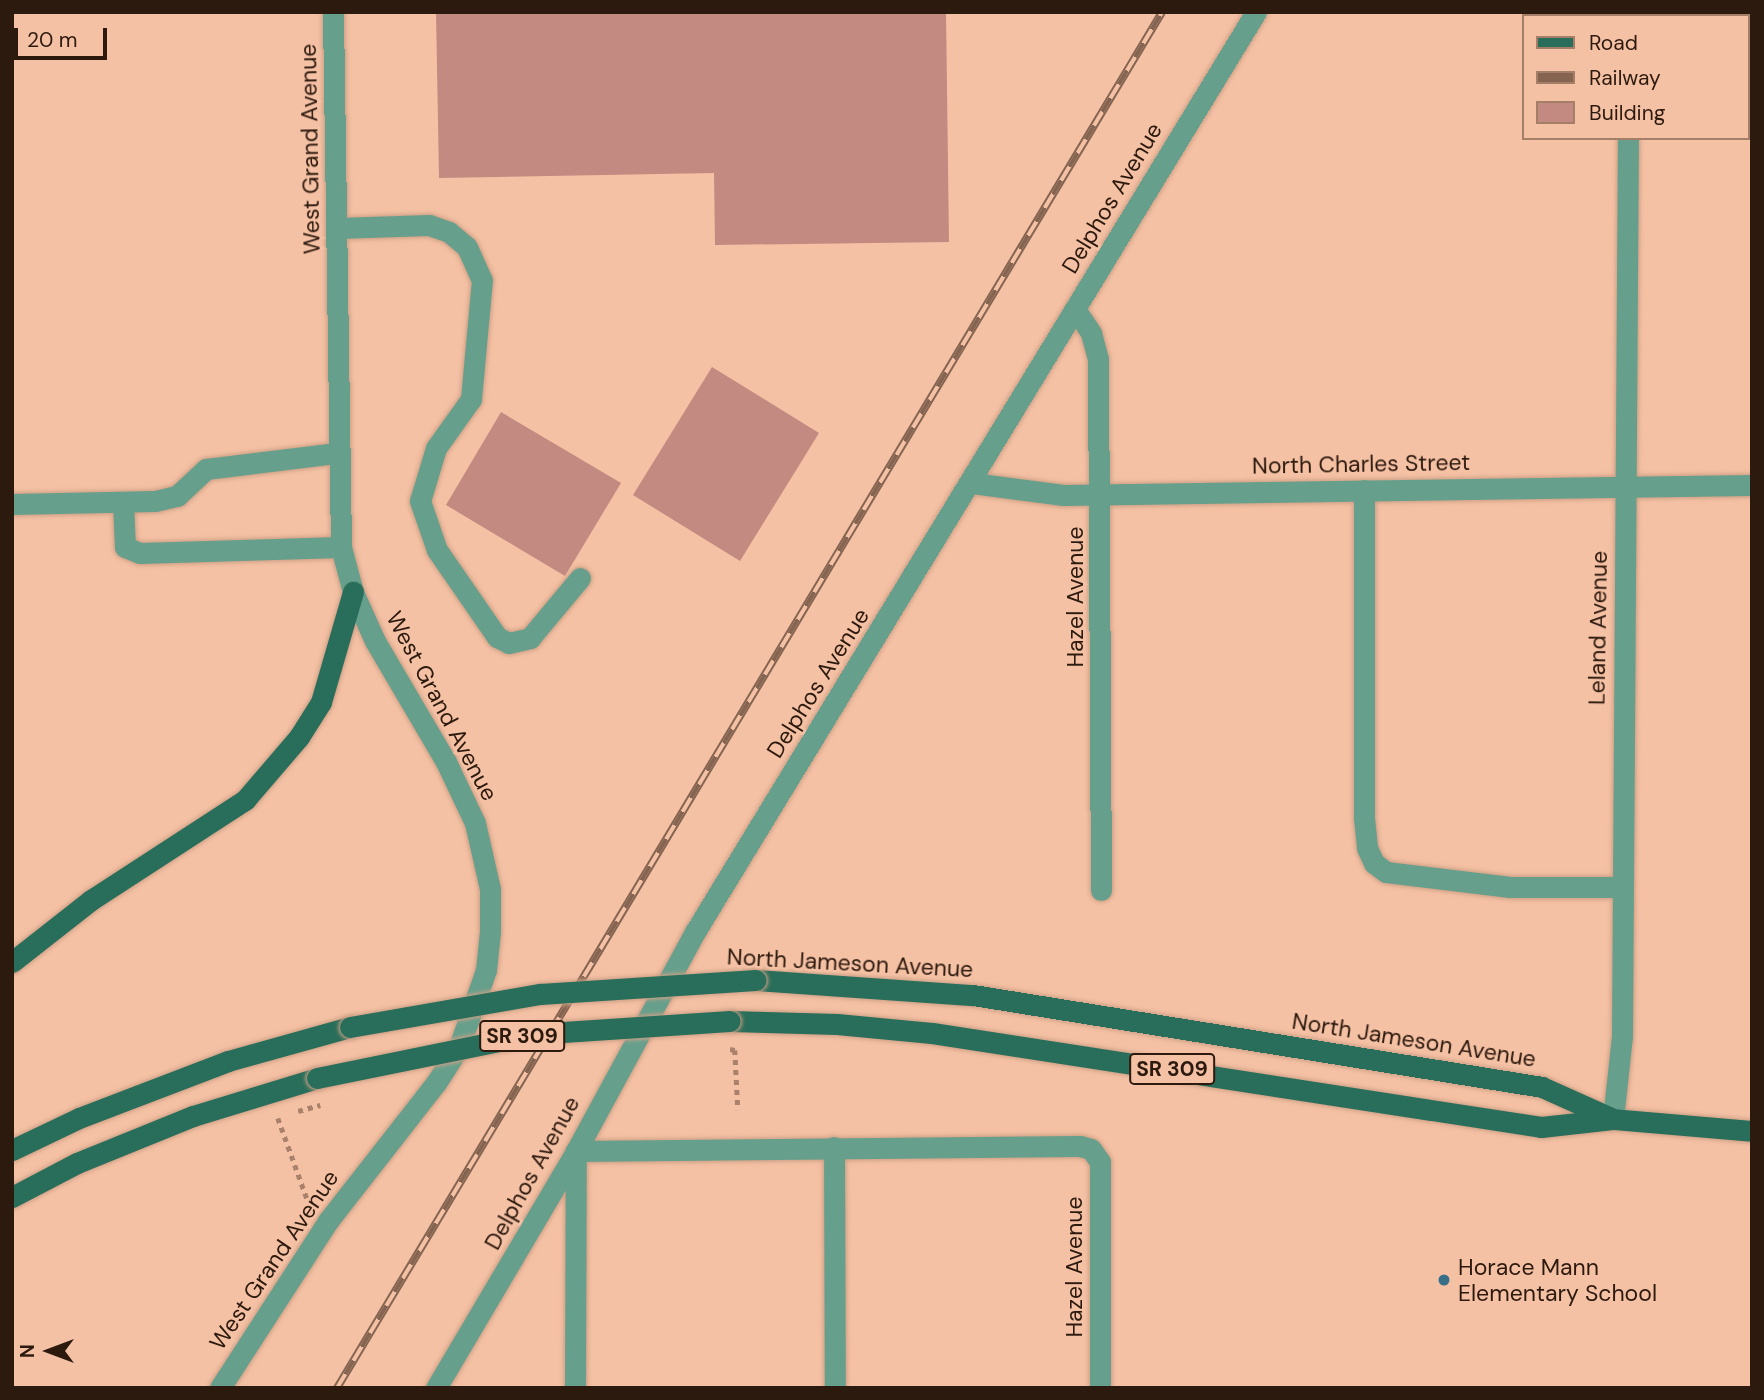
<!DOCTYPE html>
<html>
<head>
<meta charset="utf-8">
<style>
	body { margin:0 }
	#map { position:relative; width:1764px; height:1400px; overflow:hidden; background:#f5c1a4; font-family:"DM Sans",sans-serif }
	div>[style] { position:absolute }
	.building>* { inset:0; background:#c28a80 }
	.path>* { height:4.5px; margin-top:-2.25px; transform-origin:0; background:repeating-linear-gradient(90deg,#aa826c 0 5px,transparent 0 10px) }
	.roads { filter:drop-shadow(0 0 2px #cda086) drop-shadow(0 0 2px #cda086) }
	.minor>* { height:21px; margin:-10.5px; padding:0 10.5px; transform-origin:10.5px; border-radius:10.5px; background:#66a08c }
	.major>* { height:21px; margin:-10.5px; padding:0 10.5px; transform-origin:10.5px; border-radius:10.5px; background:#296e5a }
	.rail>* { height:8px; margin-top:-4px; transform-origin:0; background:repeating-linear-gradient(90deg,#f5c1a4 0 16px,#856451 0 32px); box-sizing:border-box; border-block:2px solid #856451 }
	.path-bridge>* { height:4.5px; margin-top:-2.25px; transform-origin:0; background:repeating-linear-gradient(90deg,#aa826c 0 5px,transparent 0 10px) }
	.bridges { filter:drop-shadow(0 0 2px #cda086) drop-shadow(0 0 2px #cda086) }
	.major-bridge>* { height:21px; margin:-10.5px; padding:0 10.5px; transform-origin:10.5px; border-radius:10.5px; background:#296e5a }
	.dots>* { width:19px; height:19px; translate:-50% -50%; box-sizing:border-box; border:4px solid #f5c1a4; border-radius:50% }
	span { translate:-50% -50%; white-space:nowrap; text-align:center; line-height:1.15; -webkit-text-stroke:5px #f5c1a4; paint-order:stroke }
	.shield-label span { padding:2px 5px; background:#f5c1a4; border:2px solid; border-radius:5px; -webkit-text-stroke-width:0 }
	.shield-label { font-size:21px; color:#2d1a0f; font-weight:700 }
	.street-label { font-size:23px; color:#2d1a0f }
	.poi-label { font-size:23px; color:#2d1a0f }
	.left { translate:0 -50%; text-align:left }
	.frame { position:absolute; inset:0; border:14px solid #2d1a0f; pointer-events:none }
	.legend { position:absolute; left:1522px; top:14px; width:228px; height:126px; box-sizing:border-box; background:#f5c1a4; border:2px solid #a57e68; margin:0; padding:9px 12px; list-style:none; font-size:21px; color:#2d1a0f }
	.legend li { display:flex; align-items:center; gap:14px; height:35px }
	.legend b { width:35px; border:2px solid #a57e68 }
	.north { position:absolute; left:14px; top:1316px; width:70px; height:70px; -webkit-text-stroke:5px #f5c1a4; paint-order:stroke; rotate:270deg; font-size:19px; font-weight:700; line-height:28px; text-align:center; color:#2d1a0f }
	.north::after { content:''; display:block; margin:auto; width:24px; height:32px; background:#2d1a0f; clip-path:polygon(50% 0,100% 100%,50% 72%,0 100%) }
	.scale { position:absolute; left:14px; top:28px; width:93px; height:32px; box-sizing:border-box; border:4px solid #2d1a0f; border-top:0; padding-left:9px; font-size:21px; line-height:24px; white-space:nowrap; color:#2d1a0f; -webkit-text-stroke:5px #f5c1a4; paint-order:stroke }
</style>
</head>
<body>
<div id="map">
	<div class="building">
		<i style="clip-path:polygon(436px 12px,946px 12px,949px 242px,715px 245px,714px 173px,439px 178px)"></i>
		<i style="clip-path:polygon(712px 367px,819px 433px,740px 561px,633px 495px)"></i>
		<i style="clip-path:polygon(501px 412px,621px 483px,565px 576px,446px 505px)"></i>
	</div>
	<div class="path">
		<i style="left:730px;top:1049px;width:5px;rotate:11deg"></i>
		<i style="left:735px;top:1050px;width:60px;rotate:87.1deg"></i>
		<i style="left:278px;top:1118px;width:91px;rotate:70.2deg"></i>
	</div>
	<div class="roads">
		<div class="minor">
			<i style="left:1629px;top:12px;width:4px;rotate:90deg"></i>
			<i style="left:338px;top:228px;width:91px;rotate:-1.9deg"></i>
			<i style="left:429px;top:225px;width:21px;rotate:19deg"></i>
			<i style="left:449px;top:232px;width:23px;rotate:40deg"></i>
			<i style="left:467px;top:247px;width:36px;rotate:66deg"></i>
			<i style="left:482px;top:280px;width:120px;rotate:95.3deg"></i>
			<i style="left:471px;top:399px;width:60px;rotate:125.5deg"></i>
			<i style="left:436px;top:448px;width:55px;rotate:106.8deg"></i>
			<i style="left:420px;top:501px;width:52px;rotate:70.9deg"></i>
			<i style="left:437px;top:550px;width:106px;rotate:55.4deg"></i>
			<i style="left:497px;top:637px;width:13px;rotate:27deg"></i>
			<i style="left:509px;top:643px;width:22px;rotate:-13deg"></i>
			<i style="left:530px;top:638px;width:78px;rotate:-50.2deg"></i>
			<i style="left:1075px;top:309px;width:29px;rotate:56deg"></i>
			<i style="left:1091px;top:333px;width:27px;rotate:75deg"></i>
			<i style="left:1098px;top:359px;width:531px;rotate:89.68deg"></i>
			<i style="left:972px;top:483px;width:92px;rotate:7.5deg"></i>
			<i style="left:1063px;top:495px;width:689px;rotate:-0.83deg"></i>
			<i style="left:1364px;top:490px;width:328px;rotate:90deg"></i>
			<i style="left:1364px;top:818px;width:30px;rotate:84deg"></i>
			<i style="left:1367px;top:848px;width:17px;rotate:65deg"></i>
			<i style="left:1374px;top:863px;width:15px;rotate:37deg"></i>
			<i style="left:1386px;top:872px;width:125px;rotate:6.9deg"></i>
			<i style="left:1510px;top:887px;width:111px"></i>
			<i style="left:123px;top:502px;width:45px;rotate:87.5deg"></i>
			<i style="left:125px;top:547px;width:16px;rotate:22deg"></i>
			<i style="left:140px;top:553px;width:201px;rotate:-1.7deg"></i>
			<i style="left:12px;top:504px;width:143px;rotate:-1.2deg"></i>
			<i style="left:155px;top:501px;width:23px;rotate:-13deg"></i>
			<i style="left:177px;top:496px;width:40px;rotate:-43deg"></i>
			<i style="left:206px;top:469px;width:132px;rotate:-7deg"></i>
			<i style="left:1613px;top:1119px;width:83px;rotate:-83.8deg"></i>
			<i style="left:1622px;top:1036px;width:898px;rotate:-89.62deg"></i>
			<i style="left:834px;top:1147px;width:241px;rotate:89.8deg"></i>
			<i style="left:220px;top:1388px;width:199px;rotate:-57.1deg"></i>
			<i style="left:328px;top:1221px;width:175px;rotate:-52deg"></i>
			<i style="left:436px;top:1083px;width:43px;rotate:-57.4deg"></i>
			<i style="left:459px;top:1047px;width:82px;rotate:-70.7deg"></i>
			<i style="left:486px;top:970px;width:39px;rotate:-84deg"></i>
			<i style="left:490px;top:931px;width:42px;rotate:-90deg"></i>
			<i style="left:490px;top:889px;width:68px;rotate:-102.8deg"></i>
			<i style="left:475px;top:823px;width:68px;rotate:-115.4deg"></i>
			<i style="left:446px;top:762px;width:140px;rotate:-120.4deg"></i>
			<i style="left:375px;top:641px;width:54px;rotate:-114.2deg"></i>
			<i style="left:353px;top:592px;width:47px;rotate:-104.9deg"></i>
			<i style="left:341px;top:547px;width:535px;rotate:-90.86deg"></i>
			<i style="left:436px;top:1388px;width:275px;rotate:-59.4deg"></i>
			<i style="left:576px;top:1151px;width:249px;rotate:-61.5deg"></i>
			<i style="left:695px;top:932px;width:1078px;rotate:-58.63deg"></i>
			<i style="left:575px;top:1388px;width:237px;rotate:-89.8deg"></i>
			<i style="left:576px;top:1151px;width:504px;rotate:-0.57deg"></i>
			<i style="left:1080px;top:1146px;width:11px;rotate:15deg"></i>
			<i style="left:1091px;top:1149px;width:16px;rotate:55deg"></i>
			<i style="left:1100px;top:1162px;width:226px;rotate:90deg"></i>
		</div>
		<div class="major">
			<i style="left:12px;top:962px;width:100px;rotate:-38.1deg"></i>
			<i style="left:91px;top:900px;width:184px;rotate:-33deg"></i>
			<i style="left:245px;top:800px;width:83px;rotate:-49.4deg"></i>
			<i style="left:299px;top:737px;width:41px;rotate:-57.8deg"></i>
			<i style="left:321px;top:702px;width:115px;rotate:-73.8deg"></i>
			<i style="left:756px;top:980px;width:218px;rotate:4deg"></i>
			<i style="left:973px;top:995px;width:576px;rotate:9.18deg"></i>
			<i style="left:1542px;top:1087px;width:76px;rotate:24.2deg"></i>
			<i style="left:730px;top:1021px;width:107px;rotate:1.6deg"></i>
			<i style="left:837px;top:1024px;width:95px;rotate:5.4deg"></i>
			<i style="left:932px;top:1033px;width:616px;rotate:8.77deg"></i>
			<i style="left:1541px;top:1127px;width:72px;rotate:-6.3deg"></i>
			<i style="left:1613px;top:1119px;width:140px;rotate:4.9deg"></i>
			<i style="left:12px;top:1150px;width:74px;rotate:-25.5deg"></i>
			<i style="left:79px;top:1118px;width:160px;rotate:-20.9deg"></i>
			<i style="left:228px;top:1061px;width:127px;rotate:-15.6deg"></i>
			<i style="left:12px;top:1197px;width:73px;rotate:-27.6deg"></i>
			<i style="left:77px;top:1163px;width:125px;rotate:-22.1deg"></i>
			<i style="left:193px;top:1116px;width:130px;rotate:-17deg"></i>
		</div>
	</div>
	<div class="rail">
		<i style="left:337px;top:1388px;width:1604px;rotate:-59.05deg"></i>
	</div>
	<div class="path-bridge">
		<i style="left:298px;top:1111px;width:23px;rotate:-15deg"></i>
	</div>
	<div class="bridges">
		<div class="major-bridge">
			<i style="left:350px;top:1027px;width:193px;rotate:-9.9deg"></i>
			<i style="left:540px;top:994px;width:216px;rotate:-3.7deg"></i>
			<i style="left:317px;top:1078px;width:220px;rotate:-11.5deg"></i>
			<i style="left:533px;top:1034px;width:197px;rotate:-3.8deg"></i>
		</div>
	</div>
	<div class="dots">
		<i style="left:1444px;top:1280px;background:#376f89"></i>
	</div>
	<div class="shield-label">
		<span style="left:522px;top:1036px">SR 309</span>
		<span style="left:1172px;top:1069px">SR 309</span>
	</div>
	<div class="street-label">
		<span style="left:310px;top:149px;rotate:-91deg">West Grand Avenue</span>
		<span style="left:1112px;top:198px;rotate:-59deg">Delphos Avenue</span>
		<span style="left:1361px;top:464px;rotate:-1deg">North Charles Street</span>
		<span style="left:1075px;top:597px;rotate:-90deg">Hazel Avenue</span>
		<span style="left:1598px;top:628px;rotate:-89deg">Leland Avenue</span>
		<span style="left:818px;top:683px;rotate:-58deg">Delphos Avenue</span>
		<span style="left:442px;top:706px;rotate:62deg">West Grand Avenue</span>
		<span style="left:850px;top:963px;rotate:3deg">North Jameson Avenue</span>
		<span style="left:1414px;top:1040px;rotate:9deg">North Jameson Avenue</span>
		<span style="left:532px;top:1173px;rotate:-61deg">Delphos Avenue</span>
		<span style="left:274px;top:1260px;rotate:-56deg">West Grand Avenue</span>
		<span style="left:1074px;top:1267px;rotate:-90deg">Hazel Avenue</span>
	</div>
	<div class="poi-label">
		<span class="left" style="left:1458px;top:1280px">Horace Mann<br>Elementary School</span>
	</div>
	<div class="frame"></div>
	<ul class="legend">
	<li><b style="height:9px;background:#296e5a"></b>Road</li>
	<li><b style="height:9px;background:#856451"></b>Railway</li>
	<li><b style="height:19px;background:#c28a80"></b>Building</li>
	</ul>
	<div class="north">N</div>
	<div class="scale">20 m</div>
</div>
</body>
</html>
